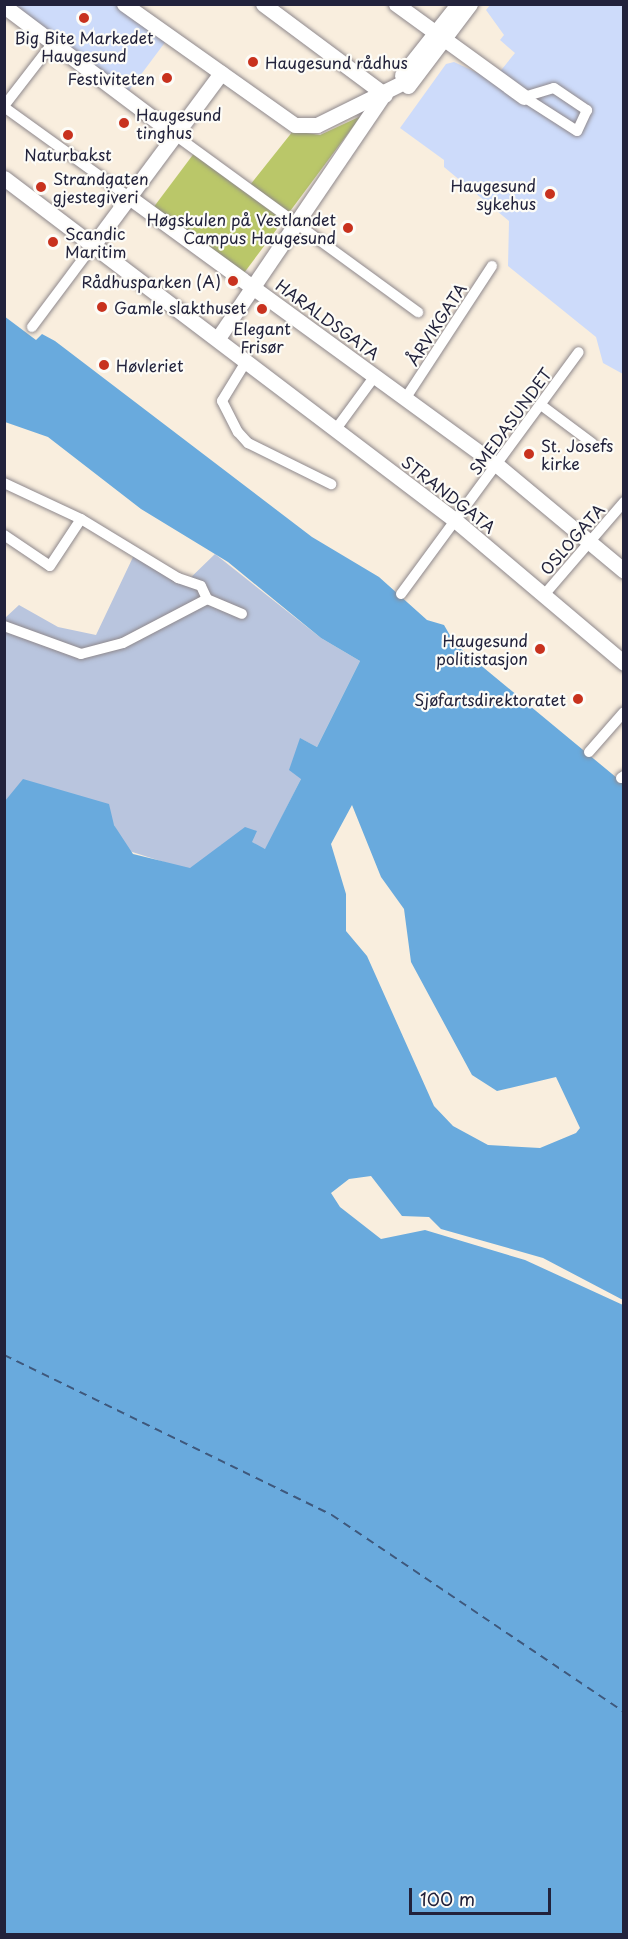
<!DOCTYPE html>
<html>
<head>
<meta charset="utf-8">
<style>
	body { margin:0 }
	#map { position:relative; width:628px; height:1939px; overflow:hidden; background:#f9eede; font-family:"Playpen Sans",sans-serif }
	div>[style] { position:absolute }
	.built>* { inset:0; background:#cddbfa }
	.industrial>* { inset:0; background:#b9c5de }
	.green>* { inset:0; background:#bac769 }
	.water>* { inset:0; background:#69aadd }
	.ferry>* { height:1.5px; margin-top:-0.75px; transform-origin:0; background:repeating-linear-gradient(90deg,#3e587c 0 8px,transparent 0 14px) }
	.roads { filter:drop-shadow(0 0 2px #8e888c) drop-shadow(0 0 2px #8e888c) }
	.street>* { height:10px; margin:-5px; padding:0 5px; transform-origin:5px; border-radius:5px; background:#fff }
	.secondary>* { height:15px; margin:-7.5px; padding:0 7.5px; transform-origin:7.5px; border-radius:7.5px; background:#fff }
	.dots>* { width:16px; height:16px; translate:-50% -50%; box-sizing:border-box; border:3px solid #fdfcf7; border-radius:50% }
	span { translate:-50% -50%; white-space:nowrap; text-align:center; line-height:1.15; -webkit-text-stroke:4.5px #fdfcf7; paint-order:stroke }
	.poi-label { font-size:16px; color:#22223b }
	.left { translate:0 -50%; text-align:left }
	.right { translate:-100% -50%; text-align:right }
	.street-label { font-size:16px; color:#22223b }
	.frame { position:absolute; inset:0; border:6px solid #22223b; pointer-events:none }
	.scale { position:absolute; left:409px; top:1888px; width:142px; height:27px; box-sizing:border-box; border:3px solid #22223b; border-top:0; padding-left:8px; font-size:18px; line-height:21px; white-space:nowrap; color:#22223b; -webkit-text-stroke:4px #fdfcf7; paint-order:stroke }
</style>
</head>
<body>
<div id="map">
	<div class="built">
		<i style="clip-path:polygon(11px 4px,124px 5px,169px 37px,125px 96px)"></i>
		<i style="clip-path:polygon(490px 5px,623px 5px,623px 374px,603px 363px,596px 337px,508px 266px,509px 221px,444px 167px,444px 160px,400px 128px,446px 64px,454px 62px,493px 80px,515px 53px,500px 40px,504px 35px,486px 10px)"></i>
	</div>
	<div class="industrial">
		<i style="clip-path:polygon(215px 554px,321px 638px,360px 661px,317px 747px,303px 740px,301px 779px,266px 849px,221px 845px,195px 872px,126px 850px,114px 825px,19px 791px,5px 802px,5px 618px,19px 605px,58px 627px,96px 635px,134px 555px,184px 584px)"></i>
	</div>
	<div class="green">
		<i style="clip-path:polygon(361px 116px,244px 273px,153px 208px,195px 152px,246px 190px,293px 131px,320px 135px)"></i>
	</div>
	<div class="water">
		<i style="clip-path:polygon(evenodd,4px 316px,36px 340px,42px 334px,55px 341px,312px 537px,379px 577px,427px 620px,444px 625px,455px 644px,623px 783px,623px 1300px,543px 1258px,441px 1229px,429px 1217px,402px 1216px,371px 1176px,349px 1179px,331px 1193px,340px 1207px,381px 1239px,425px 1230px,525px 1260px,623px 1305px,623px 1934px,5px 1934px,5px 801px,23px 779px,109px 804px,114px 825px,133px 854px,190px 868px,245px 827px,257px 831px,252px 842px,265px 849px,301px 779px,289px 770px,300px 738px,317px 747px,360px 661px,321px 638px,228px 562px,141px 509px,48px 437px,5px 422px,4px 316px,352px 805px,381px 877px,404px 909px,411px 962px,472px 1075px,497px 1091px,556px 1077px,580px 1128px,576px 1133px,540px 1148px,488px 1145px,453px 1126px,434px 1106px,367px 956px,346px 931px,346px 894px,331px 844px,352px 805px)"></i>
	</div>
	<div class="ferry">
		<i style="left:4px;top:1355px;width:365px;rotate:26deg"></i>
		<i style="left:332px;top:1515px;width:352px;rotate:34deg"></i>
	</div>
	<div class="roads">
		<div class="street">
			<i style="left:554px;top:88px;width:40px;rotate:34deg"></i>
			<i style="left:587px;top:110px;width:23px;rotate:115deg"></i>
			<i style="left:577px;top:131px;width:63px;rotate:-147.3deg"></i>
			<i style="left:524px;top:97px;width:31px;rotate:-17deg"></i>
			<i style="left:4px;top:106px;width:78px;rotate:-52.3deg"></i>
			<i style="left:4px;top:107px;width:154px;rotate:35.8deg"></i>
			<i style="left:175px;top:135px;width:301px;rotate:36.1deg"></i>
			<i style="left:32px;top:327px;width:104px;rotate:-53.2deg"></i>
			<i style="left:247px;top:360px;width:48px;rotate:121.4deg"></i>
			<i style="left:222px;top:401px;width:35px;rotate:63deg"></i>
			<i style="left:238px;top:432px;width:15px;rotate:48deg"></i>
			<i style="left:248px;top:443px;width:93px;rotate:26.3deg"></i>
			<i style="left:405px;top:399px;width:159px;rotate:-56.8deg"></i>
			<i style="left:541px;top:405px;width:64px;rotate:36.7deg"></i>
			<i style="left:336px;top:429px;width:66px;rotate:-53.7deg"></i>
			<i style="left:4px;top:483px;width:85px;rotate:25.1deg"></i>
			<i style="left:81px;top:519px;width:114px;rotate:31.3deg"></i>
			<i style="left:178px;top:578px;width:24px;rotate:19deg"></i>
			<i style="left:201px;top:586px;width:14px;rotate:65deg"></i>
			<i style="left:207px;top:599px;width:38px;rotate:23deg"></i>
			<i style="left:4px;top:535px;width:55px;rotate:34deg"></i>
			<i style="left:50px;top:566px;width:56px;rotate:-56.6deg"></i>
			<i style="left:401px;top:594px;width:300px;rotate:-53.7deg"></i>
			<i style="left:544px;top:595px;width:123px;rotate:-49.3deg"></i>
			<i style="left:4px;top:626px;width:82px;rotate:20deg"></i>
			<i style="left:81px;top:654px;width:43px;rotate:-14.7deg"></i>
			<i style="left:123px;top:643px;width:95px;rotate:-27.6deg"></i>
			<i style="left:589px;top:752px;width:53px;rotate:-48.8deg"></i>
			<i style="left:621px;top:778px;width:4px;rotate:-34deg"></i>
		</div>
		<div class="secondary">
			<i style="left:124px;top:4px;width:209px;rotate:35.3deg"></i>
			<i style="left:295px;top:125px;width:22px"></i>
			<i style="left:317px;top:125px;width:106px;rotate:-26.3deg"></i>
			<i style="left:263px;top:4px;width:152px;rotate:36.7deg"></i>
			<i style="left:396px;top:4px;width:158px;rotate:36deg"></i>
			<i style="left:4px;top:6px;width:214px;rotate:37deg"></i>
			<i style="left:402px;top:75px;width:90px;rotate:-51.7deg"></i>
			<i style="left:408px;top:86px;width:103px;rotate:-52.9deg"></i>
			<i style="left:4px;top:178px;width:567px;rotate:37.19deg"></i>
			<i style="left:456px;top:521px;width:220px;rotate:40.2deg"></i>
			<i style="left:129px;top:197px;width:455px;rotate:36.1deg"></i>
			<i style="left:497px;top:465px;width:165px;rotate:39.8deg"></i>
			<i style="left:94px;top:244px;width:213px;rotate:-53.4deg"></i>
			<i style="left:218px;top:338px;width:290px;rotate:-55.8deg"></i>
		</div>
	</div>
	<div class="dots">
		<i style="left:84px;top:18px;background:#c8321e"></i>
		<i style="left:253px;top:62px;background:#c8321e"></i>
		<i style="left:167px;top:78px;background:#c8321e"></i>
		<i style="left:124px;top:123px;background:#c8321e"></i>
		<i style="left:68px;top:135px;background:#c8321e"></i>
		<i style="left:41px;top:187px;background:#c8321e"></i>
		<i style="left:550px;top:194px;background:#c8321e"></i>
		<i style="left:348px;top:228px;background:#c8321e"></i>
		<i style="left:53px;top:242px;background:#c8321e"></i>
		<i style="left:233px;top:281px;background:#c8321e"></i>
		<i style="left:102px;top:307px;background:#c8321e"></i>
		<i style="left:262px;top:309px;background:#c8321e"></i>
		<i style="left:104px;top:365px;background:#c8321e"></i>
		<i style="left:529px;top:454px;background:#c8321e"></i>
		<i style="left:540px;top:649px;background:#c8321e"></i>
		<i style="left:578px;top:699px;background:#c8321e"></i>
	</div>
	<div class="poi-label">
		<span style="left:84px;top:46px">Big Bite Markedet<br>Haugesund</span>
		<span class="left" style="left:265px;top:62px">Haugesund rådhus</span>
		<span class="right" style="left:155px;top:78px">Festiviteten</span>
		<span class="left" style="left:136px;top:123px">Haugesund<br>tinghus</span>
		<span style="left:68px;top:154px">Naturbakst</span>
		<span class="left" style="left:53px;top:187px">Strandgaten<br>gjestegiveri</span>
		<span class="right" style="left:536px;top:194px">Haugesund<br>sykehus</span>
		<span class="right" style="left:336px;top:228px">Høgskulen på Vestlandet<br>Campus Haugesund</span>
		<span class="left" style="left:65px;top:242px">Scandic<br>Maritim</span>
		<span class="right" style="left:221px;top:281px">Rådhusparken (A)</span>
		<span class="left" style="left:114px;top:307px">Gamle slakthuset</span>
		<span style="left:262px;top:337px">Elegant<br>Frisør</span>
		<span class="left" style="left:116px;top:365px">Høvleriet</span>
		<span class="left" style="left:541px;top:454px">St. Josefs<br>kirke</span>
		<span class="right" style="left:528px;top:649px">Haugesund<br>politistasjon</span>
		<span class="right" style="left:566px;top:699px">Sjøfartsdirektoratet</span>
	</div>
	<div class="street-label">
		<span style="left:328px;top:319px;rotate:36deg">HARALDSGATA</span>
		<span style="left:436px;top:324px;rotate:-57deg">ÅRVIKGATA</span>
		<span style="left:510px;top:421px;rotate:-54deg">SMEDASUNDET</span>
		<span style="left:449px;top:494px;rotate:38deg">STRANDGATA</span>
		<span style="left:572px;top:539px;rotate:-49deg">OSLOGATA</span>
	</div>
	<div class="frame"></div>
	<div class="scale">100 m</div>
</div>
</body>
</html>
